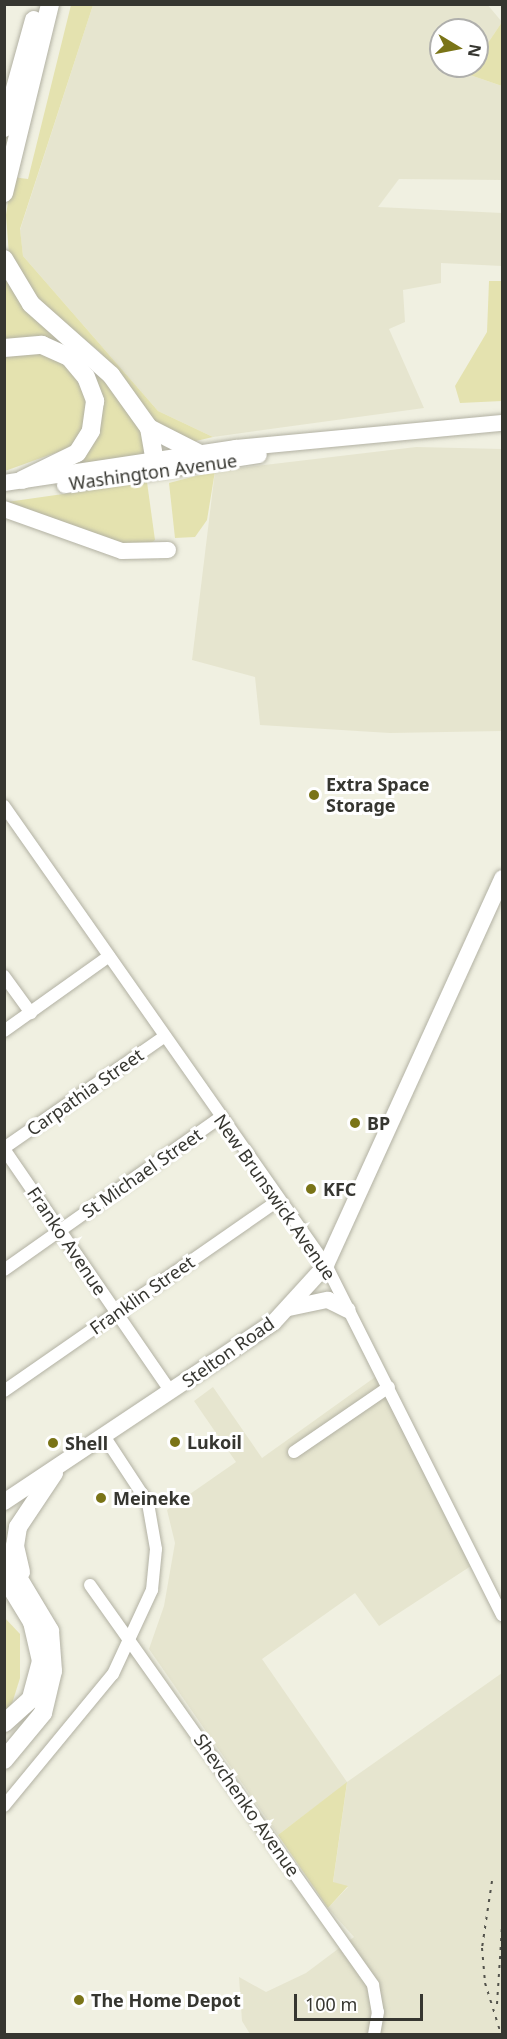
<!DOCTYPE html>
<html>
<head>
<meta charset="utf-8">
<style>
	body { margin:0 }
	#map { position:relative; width:507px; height:2039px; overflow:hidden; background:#f0f0e1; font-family:"Noto Sans",sans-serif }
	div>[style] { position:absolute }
	.built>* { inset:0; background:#e6e5cf }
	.green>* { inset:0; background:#e4e2af }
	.roads { filter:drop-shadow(0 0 2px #b2b1a3) drop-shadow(0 0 2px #b2b1a3) }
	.minor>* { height:12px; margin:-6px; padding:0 6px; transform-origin:6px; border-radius:6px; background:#fff }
	.major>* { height:16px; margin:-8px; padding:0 8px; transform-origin:8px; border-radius:8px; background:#fff }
	.highway>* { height:18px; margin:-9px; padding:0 9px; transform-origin:9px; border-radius:9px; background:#fff }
	.rail>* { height:2px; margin-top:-1px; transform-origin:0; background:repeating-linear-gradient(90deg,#52524b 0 3px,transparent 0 9px) }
	.dots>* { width:16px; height:16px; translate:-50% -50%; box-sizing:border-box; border:3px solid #fff; border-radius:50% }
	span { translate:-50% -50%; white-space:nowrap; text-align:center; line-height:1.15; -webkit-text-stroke:6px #fff; paint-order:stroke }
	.street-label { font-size:18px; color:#363630 }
	.poi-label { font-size:18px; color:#363630; font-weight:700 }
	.left { translate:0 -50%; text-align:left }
	.frame { position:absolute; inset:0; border:6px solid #363630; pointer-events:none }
	.north { position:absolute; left:429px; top:18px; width:60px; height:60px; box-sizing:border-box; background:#fff; border:2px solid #afafac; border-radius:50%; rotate:100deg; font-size:16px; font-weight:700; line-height:24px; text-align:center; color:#363630 }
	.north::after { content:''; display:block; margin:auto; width:21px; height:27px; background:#7a7417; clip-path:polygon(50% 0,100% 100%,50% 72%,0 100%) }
	.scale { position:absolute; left:294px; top:1994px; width:129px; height:27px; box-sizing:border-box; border:3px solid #363630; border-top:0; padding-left:8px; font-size:18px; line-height:21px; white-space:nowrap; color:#363630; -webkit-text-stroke:4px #fff; paint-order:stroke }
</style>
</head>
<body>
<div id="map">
	<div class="built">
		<i style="clip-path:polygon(487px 4px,502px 22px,477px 59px,477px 30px,441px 30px,441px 66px,472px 66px,467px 74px,502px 86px,502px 180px,399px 179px,378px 207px,502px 213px,502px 266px,441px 263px,441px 283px,403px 290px,405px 322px,389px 329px,424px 408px,213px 437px,158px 411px,23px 256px,20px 230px,93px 5px)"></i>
		<i style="clip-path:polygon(416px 447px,502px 449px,502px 731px,390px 733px,260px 725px,255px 677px,192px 660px,215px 471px)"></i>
		<i style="clip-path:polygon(378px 1375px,474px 1564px,379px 1626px,355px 1593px,262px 1659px,347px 1782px,502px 1673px,502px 2034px,250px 2034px,242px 2021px,239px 1977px,266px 1992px,306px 1973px,354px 1937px,328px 1908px,348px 1887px,333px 1883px,347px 1783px,278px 1835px,149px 1649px,164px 1606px,175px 1543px,167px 1510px,236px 1462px,194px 1401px,213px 1387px,262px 1458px)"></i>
	</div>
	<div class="green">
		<i style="clip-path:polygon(71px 5px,93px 5px,20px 229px,23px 256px,158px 411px,213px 437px,183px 444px,161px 431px,100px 352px,29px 294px,9px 255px,6px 215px,12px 177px,28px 179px)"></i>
		<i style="clip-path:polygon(502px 22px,502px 86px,467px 74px)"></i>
		<i style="clip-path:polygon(4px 274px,74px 342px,144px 430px,149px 453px,75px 465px,89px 447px,86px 364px,5px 342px)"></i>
		<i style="clip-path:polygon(489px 281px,502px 281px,502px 401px,460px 403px,455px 386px,487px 332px)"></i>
		<i style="clip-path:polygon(42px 351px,81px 375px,89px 414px,77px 445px,5px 471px,5px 354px)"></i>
		<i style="clip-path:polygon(215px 471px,207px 520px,195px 537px,175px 538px,169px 483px)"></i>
		<i style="clip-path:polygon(147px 482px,155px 540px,147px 546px,121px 545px,7px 502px)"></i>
		<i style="clip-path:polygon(4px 1617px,20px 1634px,20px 1678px,10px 1710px,4px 1712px)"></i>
		<i style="clip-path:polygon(347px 1782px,333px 1882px,348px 1886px,328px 1908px,278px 1835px)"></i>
	</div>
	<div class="roads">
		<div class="minor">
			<i style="left:4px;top:806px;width:561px;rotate:54.95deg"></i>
			<i style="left:326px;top:1265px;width:392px;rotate:63.3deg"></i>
			<i style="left:4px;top:976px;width:46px;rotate:53.9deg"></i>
			<i style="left:4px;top:1031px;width:129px;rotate:-35.5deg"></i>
			<i style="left:4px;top:1148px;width:196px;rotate:-34.8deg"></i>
			<i style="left:4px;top:1149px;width:295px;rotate:55.5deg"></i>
			<i style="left:4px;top:1270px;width:266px;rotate:-35.2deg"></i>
			<i style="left:4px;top:1391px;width:335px;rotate:-34.8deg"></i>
			<i style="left:294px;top:1452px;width:115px;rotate:-34.4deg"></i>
			<i style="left:90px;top:1585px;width:490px;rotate:54.7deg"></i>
			<i style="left:373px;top:1985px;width:27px;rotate:80deg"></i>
			<i style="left:378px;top:2012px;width:22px;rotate:100deg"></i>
			<i style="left:4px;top:1806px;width:171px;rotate:-50.5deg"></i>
			<i style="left:113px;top:1674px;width:93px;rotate:-65.1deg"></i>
			<i style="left:152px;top:1590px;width:41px;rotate:-84.4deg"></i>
			<i style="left:156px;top:1549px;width:47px;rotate:-99.9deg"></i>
			<i style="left:148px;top:1503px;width:80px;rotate:-123.3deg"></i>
		</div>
		<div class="major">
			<i style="left:4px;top:483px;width:235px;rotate:-8.6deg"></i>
			<i style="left:236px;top:448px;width:267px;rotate:-5.4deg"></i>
			<i style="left:65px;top:485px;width:196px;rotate:-8.8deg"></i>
			<i style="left:4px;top:509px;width:125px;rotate:19.6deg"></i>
			<i style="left:122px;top:551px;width:46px;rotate:-1.2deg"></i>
			<i style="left:289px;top:1308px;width:40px;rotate:-12deg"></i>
			<i style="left:328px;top:1300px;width:22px;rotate:27deg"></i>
			<i style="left:4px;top:1502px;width:324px;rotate:-33.7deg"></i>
			<i style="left:274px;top:1322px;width:77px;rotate:-47.6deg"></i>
			<i style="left:326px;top:1265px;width:425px;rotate:-65.5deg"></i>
		</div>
		<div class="highway">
			<i style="left:4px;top:128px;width:112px;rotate:-74.5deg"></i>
			<i style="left:4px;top:193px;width:195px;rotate:-76.3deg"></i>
			<i style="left:4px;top:259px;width:52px;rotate:59deg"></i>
			<i style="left:31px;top:304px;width:107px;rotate:41.6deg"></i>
			<i style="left:111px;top:375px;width:65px;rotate:54.4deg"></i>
			<i style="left:149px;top:428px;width:34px;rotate:80deg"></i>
			<i style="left:4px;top:348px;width:38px;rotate:-5deg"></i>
			<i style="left:42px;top:345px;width:30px;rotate:24deg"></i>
			<i style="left:69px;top:357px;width:26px;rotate:50deg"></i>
			<i style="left:86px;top:377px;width:26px;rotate:69deg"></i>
			<i style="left:95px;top:401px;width:30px;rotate:98deg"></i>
			<i style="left:91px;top:431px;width:26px;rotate:122deg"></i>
			<i style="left:77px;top:453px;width:61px;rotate:153.9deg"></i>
			<i style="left:149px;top:428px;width:59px;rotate:27deg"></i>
			<i style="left:4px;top:1554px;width:90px;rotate:59.1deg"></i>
			<i style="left:50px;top:1631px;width:40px;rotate:85.7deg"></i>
			<i style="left:53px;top:1671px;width:43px;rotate:103.4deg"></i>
			<i style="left:43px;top:1713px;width:61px;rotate:129.7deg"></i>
			<i style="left:21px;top:1572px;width:27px;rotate:-103deg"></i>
			<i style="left:15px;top:1546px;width:19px;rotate:-81deg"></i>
			<i style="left:18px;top:1527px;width:65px;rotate:-56.3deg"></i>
			<i style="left:4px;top:1576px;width:54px;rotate:58.7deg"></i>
			<i style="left:32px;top:1622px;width:40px;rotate:77deg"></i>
			<i style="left:41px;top:1661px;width:39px;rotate:105deg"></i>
			<i style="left:31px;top:1699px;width:36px;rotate:138deg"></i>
		</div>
	</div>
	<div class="rail">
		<i style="left:492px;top:1881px;width:68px;rotate:98.5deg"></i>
		<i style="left:482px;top:1948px;width:35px;rotate:85deg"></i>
		<i style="left:485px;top:1983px;width:53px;rotate:72.6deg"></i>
		<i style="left:497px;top:2004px;width:77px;rotate:-86.3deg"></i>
	</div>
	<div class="dots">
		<i style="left:314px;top:795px;background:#7a7417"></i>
		<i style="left:355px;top:1123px;background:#7a7417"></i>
		<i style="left:311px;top:1189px;background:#7a7417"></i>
		<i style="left:175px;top:1442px;background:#7a7417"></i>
		<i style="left:53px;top:1443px;background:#7a7417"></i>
		<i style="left:101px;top:1498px;background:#7a7417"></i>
		<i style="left:79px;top:2000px;background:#7a7417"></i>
	</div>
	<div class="street-label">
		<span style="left:153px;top:472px;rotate:-8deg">Washington Avenue</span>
		<span style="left:85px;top:1092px;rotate:-35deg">Carpathia Street</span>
		<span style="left:142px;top:1173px;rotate:-35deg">St Michael Street</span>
		<span style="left:275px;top:1197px;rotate:55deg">New Brunswick Avenue</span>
		<span style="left:67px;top:1241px;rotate:56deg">Franko Avenue</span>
		<span style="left:142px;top:1295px;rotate:-35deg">Franklin Street</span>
		<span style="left:228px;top:1352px;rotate:-35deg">Stelton Road</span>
		<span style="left:247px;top:1805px;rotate:55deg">Shevchenko Avenue</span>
	</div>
	<div class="poi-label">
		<span class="left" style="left:326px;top:795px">Extra Space<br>Storage</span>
		<span class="left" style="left:367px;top:1123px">BP</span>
		<span class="left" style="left:323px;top:1189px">KFC</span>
		<span class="left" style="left:187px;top:1442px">Lukoil</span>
		<span class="left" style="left:65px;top:1443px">Shell</span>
		<span class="left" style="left:113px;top:1498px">Meineke</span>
		<span class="left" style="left:91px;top:2000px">The Home Depot</span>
	</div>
	<div class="frame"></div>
	<div class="north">N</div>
	<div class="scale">100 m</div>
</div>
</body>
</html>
